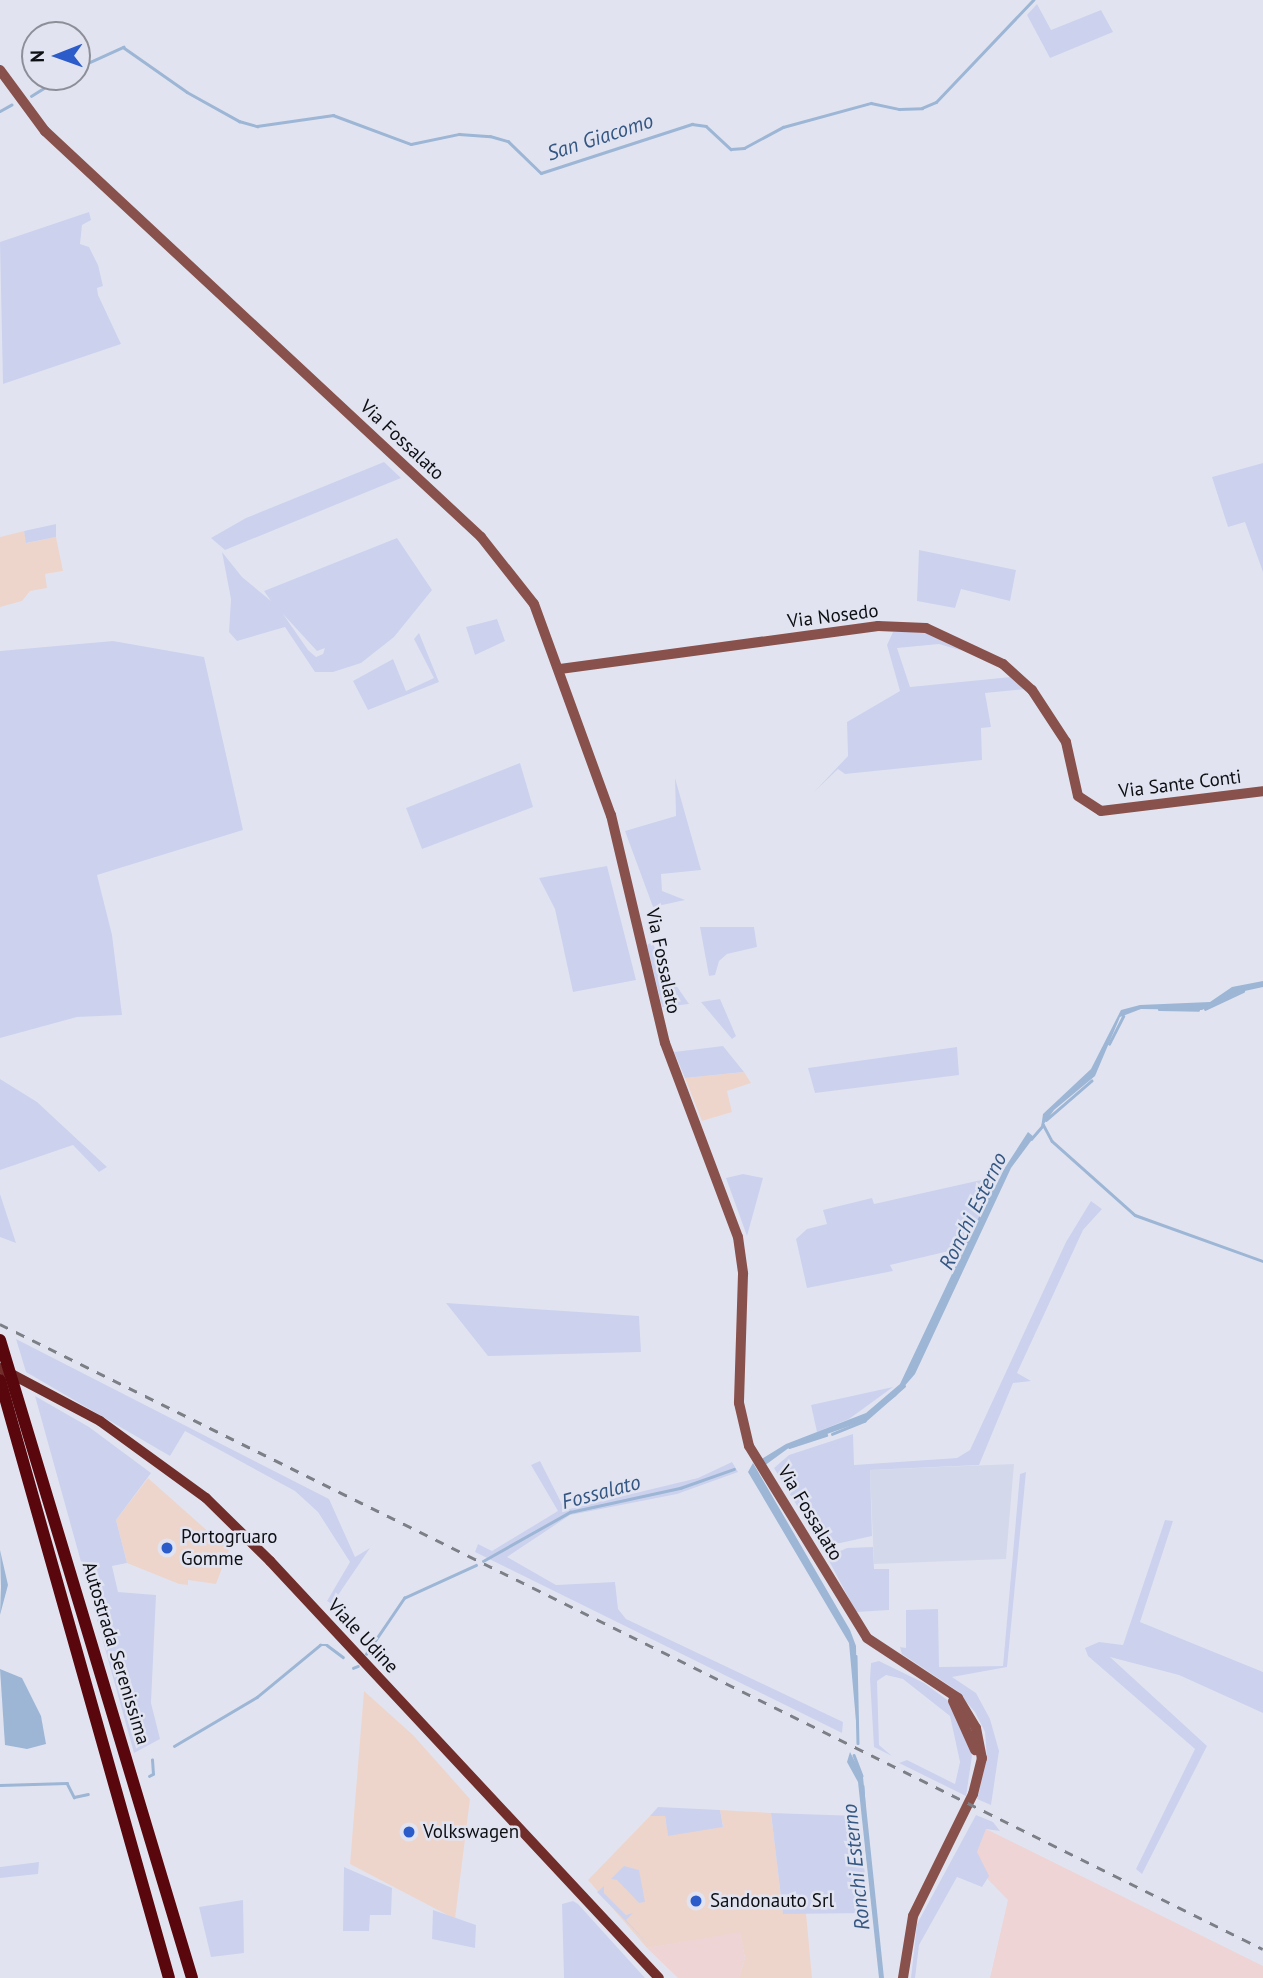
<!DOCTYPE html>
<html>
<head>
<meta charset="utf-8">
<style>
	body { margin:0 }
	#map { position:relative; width:1263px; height:1978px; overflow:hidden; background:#e1e4f0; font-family:"PT Sans",sans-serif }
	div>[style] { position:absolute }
	.commercial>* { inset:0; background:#eed5cc }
	.industrial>* { inset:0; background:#eed4d4 }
	.built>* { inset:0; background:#d4d8eb }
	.green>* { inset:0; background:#ccd2ee }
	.water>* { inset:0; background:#9db6d5 }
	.stream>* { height:2.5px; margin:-1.25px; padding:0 1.25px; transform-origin:1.25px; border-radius:1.25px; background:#9db6d5 }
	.secondary>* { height:10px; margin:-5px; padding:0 5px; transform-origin:5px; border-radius:5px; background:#89514c }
	.primary>* { height:10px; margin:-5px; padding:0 5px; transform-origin:5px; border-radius:5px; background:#702d2a }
	.highway>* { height:12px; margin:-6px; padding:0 6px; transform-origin:6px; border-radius:6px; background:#59070c }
	.rail>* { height:2.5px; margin-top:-1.25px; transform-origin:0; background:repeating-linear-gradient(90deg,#7d7f87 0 9px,transparent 0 18px) }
	.dots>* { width:19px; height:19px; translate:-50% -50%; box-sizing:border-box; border:4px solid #e1e4f0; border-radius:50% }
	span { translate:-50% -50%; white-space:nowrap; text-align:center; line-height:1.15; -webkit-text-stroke:5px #e1e4f0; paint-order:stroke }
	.street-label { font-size:19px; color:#0e0f13 }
	.poi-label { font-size:19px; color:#0e0f13 }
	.left { translate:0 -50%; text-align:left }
	.water-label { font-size:21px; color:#335682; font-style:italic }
	.north { position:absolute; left:21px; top:21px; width:70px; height:70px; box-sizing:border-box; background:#e1e4f0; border:2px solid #8d8f98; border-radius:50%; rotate:269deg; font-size:19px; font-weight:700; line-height:28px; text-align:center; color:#0e0f13 }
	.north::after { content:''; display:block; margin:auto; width:24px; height:32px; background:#2c5bca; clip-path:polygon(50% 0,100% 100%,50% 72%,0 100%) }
</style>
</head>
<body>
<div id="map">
	<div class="commercial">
		<i style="clip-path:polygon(24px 531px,27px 543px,56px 537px,63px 571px,45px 574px,47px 588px,30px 591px,22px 601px,0 607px,0 537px)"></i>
		<i style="clip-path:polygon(744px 1072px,751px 1083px,727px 1091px,732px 1112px,702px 1121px,685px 1078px)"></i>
		<i style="clip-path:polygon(148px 1478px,229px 1550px,216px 1584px,188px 1580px,188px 1585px,179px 1584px,127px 1563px,116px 1520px)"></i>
		<i style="clip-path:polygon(364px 1691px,413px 1735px,470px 1799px,455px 1919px,350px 1864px)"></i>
		<i style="clip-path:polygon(720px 1810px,771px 1813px,783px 1913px,806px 1913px,812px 1978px,739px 1978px,745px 1958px,740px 1933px,647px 1948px,588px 1880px,650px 1816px,665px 1816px,668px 1835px,723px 1826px)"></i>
	</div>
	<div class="industrial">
		<i style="clip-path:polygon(986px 1829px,1263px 1966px,1263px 1978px,990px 1978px,1008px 1900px,968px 1859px)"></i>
		<i style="clip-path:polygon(740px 1932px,745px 1958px,739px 1978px,678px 1978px,647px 1948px)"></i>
	</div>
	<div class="built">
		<i style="clip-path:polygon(1014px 1464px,1006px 1559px,874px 1564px,870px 1470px)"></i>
	</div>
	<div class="green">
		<i style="clip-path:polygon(1037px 4px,1051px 30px,1101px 10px,1113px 32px,1050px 58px,1027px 15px)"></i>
		<i style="clip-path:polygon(89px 212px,91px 220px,82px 225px,80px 244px,89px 247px,98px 265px,103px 286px,97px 288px,98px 295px,121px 344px,3px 384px,0 242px)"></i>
		<i style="clip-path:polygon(384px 462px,401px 478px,225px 550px,211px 538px,246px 518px)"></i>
		<i style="clip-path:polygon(1263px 463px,1263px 572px,1245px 522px,1228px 527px,1212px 477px)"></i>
		<i style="clip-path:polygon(56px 524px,56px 537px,26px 543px,24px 531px)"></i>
		<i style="clip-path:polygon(evenodd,397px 538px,432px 590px,394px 637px,361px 663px,333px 672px,315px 672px,285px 627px,237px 641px,229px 632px,231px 599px,222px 552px,242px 577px,271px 601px,264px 591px,397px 538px,283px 614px,317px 651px,325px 648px,323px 654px,316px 657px,308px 650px,283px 614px)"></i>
		<i style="clip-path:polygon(919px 550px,1016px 570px,1010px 601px,961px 589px,955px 608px,917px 601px)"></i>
		<i style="clip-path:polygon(497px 619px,505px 641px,475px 655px,466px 627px)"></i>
		<i style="clip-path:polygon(922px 631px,963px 651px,939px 644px,897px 648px,910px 687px,1011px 677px,1026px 689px,985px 693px,991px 727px,981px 728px,982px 760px,845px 774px,838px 769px,814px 792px,848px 756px,847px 722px,900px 691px,887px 645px,893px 632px)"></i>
		<i style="clip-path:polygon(419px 633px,439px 682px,368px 710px,353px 681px,393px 659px,406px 691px,434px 678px,414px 639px)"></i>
		<i style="clip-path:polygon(113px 641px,204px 657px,243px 830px,97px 875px,112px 935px,122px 1015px,77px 1017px,0 1038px,0 651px)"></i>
		<i style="clip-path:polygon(520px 763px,533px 807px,422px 849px,406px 808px)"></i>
		<i style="clip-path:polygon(675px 778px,701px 870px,661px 874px,662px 891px,685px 900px,653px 907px,625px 831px,676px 816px)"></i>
		<i style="clip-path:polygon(607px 866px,636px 980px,573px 992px,555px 909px,539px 878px)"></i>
		<i style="clip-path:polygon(700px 927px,754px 927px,757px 947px,727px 954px,719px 961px,715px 975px,709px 976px)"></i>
		<i style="clip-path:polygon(652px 942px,667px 972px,689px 1004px,662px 1007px,647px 945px)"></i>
		<i style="clip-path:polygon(720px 999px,736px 1036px,732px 1039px,701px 1002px)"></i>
		<i style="clip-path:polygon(723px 1046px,744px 1072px,685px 1078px,674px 1052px)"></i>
		<i style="clip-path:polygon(957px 1047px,959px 1075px,815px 1093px,808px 1068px)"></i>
		<i style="clip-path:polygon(0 1079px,37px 1102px,107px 1167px,99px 1172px,73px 1145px,0 1170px)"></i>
		<i style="clip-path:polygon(743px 1174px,763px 1178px,747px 1236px,726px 1178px)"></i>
		<i style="clip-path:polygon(999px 1176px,966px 1247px,890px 1265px,893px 1271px,807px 1288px,796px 1239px,807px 1229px,827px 1224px,823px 1210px,872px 1198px,874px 1204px)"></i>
		<i style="clip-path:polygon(0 1194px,16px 1243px,0 1237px)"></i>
		<i style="clip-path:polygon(1091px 1201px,1102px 1209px,1083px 1230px,1017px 1373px,1031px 1381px,1013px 1383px,979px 1465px,870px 1470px,872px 1536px,822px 1547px,774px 1468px,789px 1455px,853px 1434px,854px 1465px,957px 1458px,970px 1450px,1066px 1242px)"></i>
		<i style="clip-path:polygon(446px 1303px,639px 1316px,641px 1352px,488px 1356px)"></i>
		<i style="clip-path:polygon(16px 1339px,329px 1499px,355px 1557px,370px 1548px,332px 1604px,327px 1601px,350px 1562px,318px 1512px,295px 1491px,185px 1431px,170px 1456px,26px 1372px)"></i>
		<i style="clip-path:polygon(893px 1387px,849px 1419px,817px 1432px,811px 1405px)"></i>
		<i style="clip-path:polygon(35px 1396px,89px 1427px,151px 1473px,116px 1520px,127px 1563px,112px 1566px,118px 1592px,156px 1595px,151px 1703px,160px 1739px,134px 1753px)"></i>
		<i style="clip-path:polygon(540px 1461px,565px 1510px,698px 1478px,732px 1462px,738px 1472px,677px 1494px,570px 1515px,507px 1557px,556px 1585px,615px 1582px,618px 1609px,626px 1619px,843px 1722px,842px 1733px,475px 1552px,478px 1544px,492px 1551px,558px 1511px,531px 1465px)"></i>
		<i style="clip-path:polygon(1026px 1472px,1007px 1667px,952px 1677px,976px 1693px,990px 1719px,999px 1751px,991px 1805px,977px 1799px,987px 1759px,985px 1732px,975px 1712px,956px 1690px,902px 1654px,900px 1647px,906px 1648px,906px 1610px,938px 1609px,939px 1667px,1003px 1666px,1020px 1474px)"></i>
		<i style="clip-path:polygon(1165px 1520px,1173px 1521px,1140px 1622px,1263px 1672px,1263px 1713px,1179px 1675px,1110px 1657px,1207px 1746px,1142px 1874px,1136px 1869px,1195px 1749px,1088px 1656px,1085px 1648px,1099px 1642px,1123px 1645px)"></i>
		<i style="clip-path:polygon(873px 1547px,874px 1569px,889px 1569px,889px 1610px,856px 1612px,827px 1557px,847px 1548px)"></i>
		<i style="clip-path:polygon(879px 1661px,924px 1683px,950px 1702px,964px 1729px,972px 1756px,966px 1796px,899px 1763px,907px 1760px,955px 1784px,960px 1762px,950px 1716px,903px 1679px,886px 1675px,877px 1681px,879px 1745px,892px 1756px,874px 1747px,870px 1679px,871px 1663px)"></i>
		<i style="clip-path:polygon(658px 1807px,720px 1810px,723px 1827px,668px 1836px,665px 1816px,650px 1816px)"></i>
		<i style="clip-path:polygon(771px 1813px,859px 1816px,869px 1913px,783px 1914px)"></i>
		<i style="clip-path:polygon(976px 1815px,993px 1822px,1000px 1831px,986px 1829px,977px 1852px,989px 1876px,982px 1887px,957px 1877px,919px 1945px,915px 1978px,911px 1978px,917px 1924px)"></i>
		<i style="clip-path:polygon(39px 1862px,38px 1874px,0 1878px,0 1867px)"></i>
		<i style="clip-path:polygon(624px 1866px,639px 1870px,645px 1902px,639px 1903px,617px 1880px,611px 1879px)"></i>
		<i style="clip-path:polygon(344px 1867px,392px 1888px,391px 1915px,370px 1915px,369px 1931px,343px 1931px)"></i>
		<i style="clip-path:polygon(604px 1886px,604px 1893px,626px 1915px,633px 1913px,626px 1920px,651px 1947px,597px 1892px)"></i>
		<i style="clip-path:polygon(243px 1900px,244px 1953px,211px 1957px,199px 1907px)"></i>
		<i style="clip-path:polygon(573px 1901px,578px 1904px,645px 1978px,564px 1978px,562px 1904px)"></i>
		<i style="clip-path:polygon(433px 1910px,476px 1925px,475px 1948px,432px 1939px)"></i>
	</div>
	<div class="water">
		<i style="clip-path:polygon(1263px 981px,1263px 987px,1240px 992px,1202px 1010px,1141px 1009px,1120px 1017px,1095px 1076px,1054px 1110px,1041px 1128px,1043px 1114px,1091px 1069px,1121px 1010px,1140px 1005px,1210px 1002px,1232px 987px)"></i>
		<i style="clip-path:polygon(1028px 1132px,1034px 1137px,1011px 1168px,915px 1374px,896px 1396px,864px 1421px,790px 1447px,764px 1466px,760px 1460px,786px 1444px,866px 1413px,900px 1384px,995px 1183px)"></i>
		<i style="clip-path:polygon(753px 1463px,850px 1630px,856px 1646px,858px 1743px,849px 1643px,748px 1472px)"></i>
		<i style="clip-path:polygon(0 1550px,8px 1585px,0 1615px,1px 1587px)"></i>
		<i style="clip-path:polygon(0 1669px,22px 1678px,41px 1716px,46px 1744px,27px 1749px,5px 1745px)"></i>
		<i style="clip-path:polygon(850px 1752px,863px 1777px,884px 1978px,879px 1978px,858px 1782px,847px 1762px)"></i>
	</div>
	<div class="stream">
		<i style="left:77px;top:68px;width:51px;rotate:-24.5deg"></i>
		<i style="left:123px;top:47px;width:78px;rotate:35.1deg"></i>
		<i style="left:187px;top:92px;width:60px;rotate:29.1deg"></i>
		<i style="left:239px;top:121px;width:19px;rotate:16deg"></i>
		<i style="left:257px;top:126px;width:77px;rotate:-8.2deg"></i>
		<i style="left:333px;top:115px;width:83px;rotate:20.4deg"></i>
		<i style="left:411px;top:144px;width:49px;rotate:-11.8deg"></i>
		<i style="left:459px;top:134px;width:31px;rotate:4deg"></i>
		<i style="left:490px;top:136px;width:19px;rotate:16deg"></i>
		<i style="left:508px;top:141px;width:46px;rotate:44.1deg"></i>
		<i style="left:541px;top:173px;width:159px;rotate:-18deg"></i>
		<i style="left:692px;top:124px;width:14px;rotate:8deg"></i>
		<i style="left:706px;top:126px;width:34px;rotate:43deg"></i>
		<i style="left:731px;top:149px;width:13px;rotate:-4deg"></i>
		<i style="left:744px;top:148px;width:44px;rotate:-28.3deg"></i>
		<i style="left:783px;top:127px;width:91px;rotate:-15.3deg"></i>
		<i style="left:871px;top:103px;width:29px;rotate:12deg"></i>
		<i style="left:899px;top:109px;width:23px;rotate:-2deg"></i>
		<i style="left:922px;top:108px;width:15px;rotate:-23deg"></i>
		<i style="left:936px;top:102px;width:141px;rotate:-46.4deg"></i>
		<i style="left:31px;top:96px;width:36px;rotate:-32deg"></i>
		<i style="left:0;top:111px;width:13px;rotate:-29deg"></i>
		<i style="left:1159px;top:1009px;width:39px;rotate:1deg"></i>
		<i style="left:1205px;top:1009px;width:42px;rotate:-25.3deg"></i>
		<i style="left:1109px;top:1044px;width:31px;rotate:-63deg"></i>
		<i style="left:1046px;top:1120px;width:60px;rotate:-40.9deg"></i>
		<i style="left:1043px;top:1124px;width:19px;rotate:62deg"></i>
		<i style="left:1052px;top:1141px;width:111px;rotate:41.7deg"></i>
		<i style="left:1135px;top:1215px;width:136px;rotate:19.8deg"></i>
		<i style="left:1031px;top:1139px;width:18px;rotate:-49deg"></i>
		<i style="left:832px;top:1434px;width:35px;rotate:-22deg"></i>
		<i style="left:864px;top:1421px;width:53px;rotate:-41.2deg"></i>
		<i style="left:789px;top:1447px;width:39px;rotate:-18deg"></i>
		<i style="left:483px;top:1561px;width:100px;rotate:-29.4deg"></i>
		<i style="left:570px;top:1512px;width:113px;rotate:-12.3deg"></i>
		<i style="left:680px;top:1488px;width:57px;rotate:-19.4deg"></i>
		<i style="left:366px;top:1654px;width:68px;rotate:-55.8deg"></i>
		<i style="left:404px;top:1598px;width:79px;rotate:-24.6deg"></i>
		<i style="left:856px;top:1656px;width:87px;rotate:88.7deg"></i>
		<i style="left:353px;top:1668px;width:5px;rotate:-22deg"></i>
		<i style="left:174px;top:1746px;width:96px;rotate:-30.6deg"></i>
		<i style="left:257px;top:1697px;width:82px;rotate:-39.5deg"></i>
		<i style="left:320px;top:1645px;width:7px"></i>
		<i style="left:327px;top:1645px;width:20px;rotate:37deg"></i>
		<i style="left:854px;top:1755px;width:22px;rotate:69deg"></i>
		<i style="left:149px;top:1776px;width:4px;rotate:-27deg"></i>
		<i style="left:153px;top:1774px;width:14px;rotate:-94deg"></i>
		<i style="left:0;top:1785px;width:67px;rotate:-1.7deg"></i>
		<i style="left:67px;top:1783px;width:16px;rotate:63deg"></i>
		<i style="left:74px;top:1797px;width:14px;rotate:-12deg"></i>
		<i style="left:863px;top:1786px;width:18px;rotate:87deg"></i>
		<i style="left:864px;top:1814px;width:29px;rotate:84deg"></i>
		<i style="left:867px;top:1849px;width:64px;rotate:82.8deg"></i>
	</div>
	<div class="secondary">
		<i style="left:0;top:70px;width:76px;rotate:53.6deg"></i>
		<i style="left:45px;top:131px;width:596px;rotate:42.96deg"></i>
		<i style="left:481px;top:537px;width:85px;rotate:51.7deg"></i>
		<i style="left:534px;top:604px;width:225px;rotate:70deg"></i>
		<i style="left:611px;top:815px;width:234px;rotate:76.7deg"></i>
		<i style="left:665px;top:1043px;width:207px;rotate:69.4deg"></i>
		<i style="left:738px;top:1237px;width:37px;rotate:82deg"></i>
		<i style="left:743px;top:1274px;width:129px;rotate:91.8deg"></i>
		<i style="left:739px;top:1403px;width:44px;rotate:76.9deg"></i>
		<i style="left:749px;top:1446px;width:225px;rotate:58.4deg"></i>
		<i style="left:867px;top:1638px;width:109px;rotate:33.4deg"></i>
		<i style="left:958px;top:1698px;width:35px;rotate:59deg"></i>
		<i style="left:976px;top:1728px;width:31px;rotate:79deg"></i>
		<i style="left:982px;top:1758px;width:37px;rotate:104deg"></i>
		<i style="left:973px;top:1794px;width:136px;rotate:116.2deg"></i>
		<i style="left:913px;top:1916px;width:63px;rotate:99.2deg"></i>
		<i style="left:560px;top:669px;width:321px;rotate:-7.7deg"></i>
		<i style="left:878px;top:626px;width:48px;rotate:2.4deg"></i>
		<i style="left:926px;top:628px;width:85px;rotate:25.1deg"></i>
		<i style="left:1003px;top:664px;width:39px;rotate:42deg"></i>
		<i style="left:1032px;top:690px;width:62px;rotate:56.8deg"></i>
		<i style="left:1066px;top:742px;width:55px;rotate:77.5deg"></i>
		<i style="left:1078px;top:796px;width:27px;rotate:33deg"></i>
		<i style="left:1101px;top:811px;width:163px;rotate:-7deg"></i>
		<i style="left:953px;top:1701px;width:54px;rotate:65.8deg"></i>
	</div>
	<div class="primary">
		<i style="left:0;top:1368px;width:113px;rotate:27.9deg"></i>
		<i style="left:100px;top:1421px;width:131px;rotate:36deg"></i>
		<i style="left:206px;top:1498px;width:90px;rotate:44.5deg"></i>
		<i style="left:270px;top:1561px;width:570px;rotate:46.99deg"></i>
	</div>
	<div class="highway">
		<i style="left:0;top:1340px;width:666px;rotate:73.25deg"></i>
		<i style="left:0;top:1380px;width:621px;rotate:74.22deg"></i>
	</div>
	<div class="rail">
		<i style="left:0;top:1324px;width:1409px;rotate:26.33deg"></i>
	</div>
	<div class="dots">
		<i style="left:167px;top:1548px;background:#2c5bca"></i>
		<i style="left:409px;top:1832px;background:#2c5bca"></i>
		<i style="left:696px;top:1901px;background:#2c5bca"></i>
	</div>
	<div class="street-label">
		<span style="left:402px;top:440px;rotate:43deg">Via Fossalato</span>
		<span style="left:833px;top:616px;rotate:-7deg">Via Nosedo</span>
		<span style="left:1180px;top:784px;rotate:-7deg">Via Sante Conti</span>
		<span style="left:663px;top:961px;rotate:78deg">Via Fossalato</span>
		<span style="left:810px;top:1513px;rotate:59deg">Via Fossalato</span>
		<span style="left:363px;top:1636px;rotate:47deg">Viale Udine</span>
		<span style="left:116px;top:1653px;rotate:73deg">Autostrada Serenissima</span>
	</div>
	<div class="poi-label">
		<span class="left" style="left:181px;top:1548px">Portogruaro<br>Gomme</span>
		<span class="left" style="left:423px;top:1832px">Volkswagen</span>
		<span class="left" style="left:710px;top:1901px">Sandonauto Srl</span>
	</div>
	<div class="water-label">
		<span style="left:600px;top:137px;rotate:-18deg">San Giacomo</span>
		<span style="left:973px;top:1211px;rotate:-64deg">Ronchi Esterno</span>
		<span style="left:601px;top:1492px;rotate:-15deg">Fossalato</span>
		<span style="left:856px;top:1867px;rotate:-96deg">Ronchi Esterno</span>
	</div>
	<div class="north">N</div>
</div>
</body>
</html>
